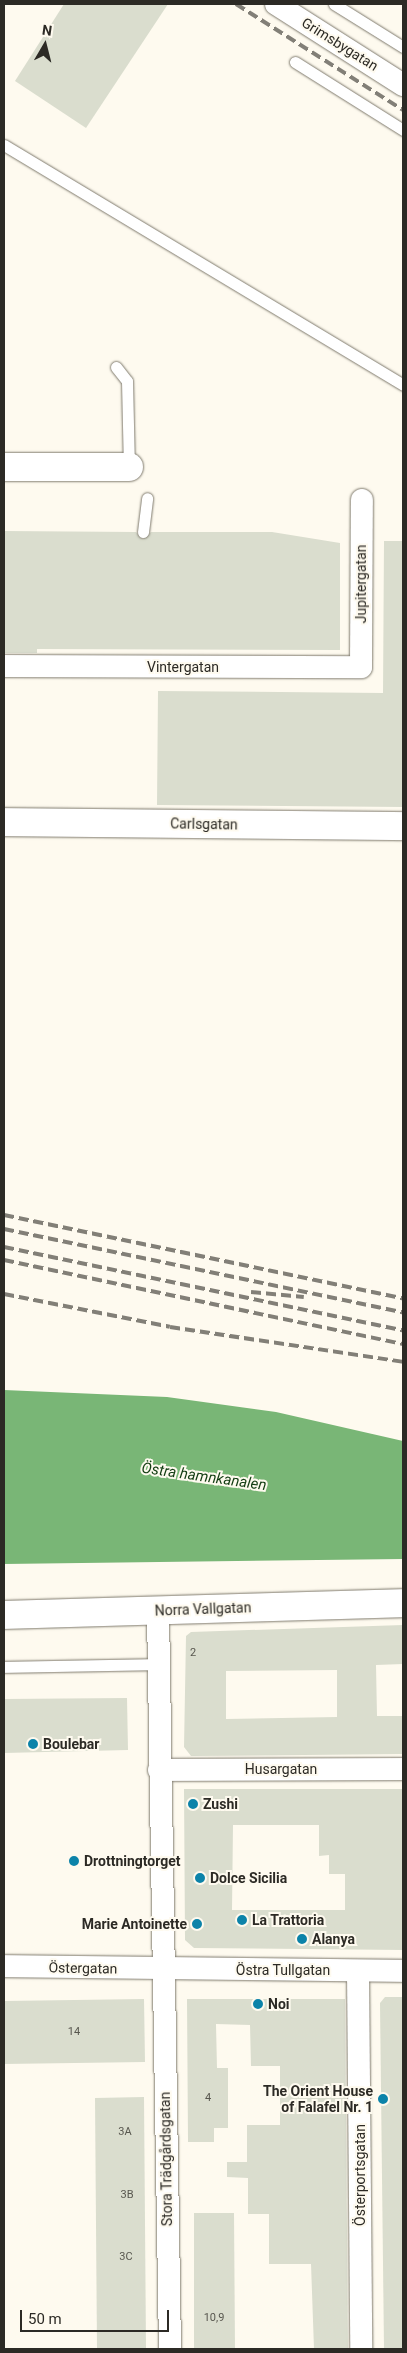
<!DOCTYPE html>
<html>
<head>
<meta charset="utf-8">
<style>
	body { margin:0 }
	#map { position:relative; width:407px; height:2353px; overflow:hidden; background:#fefaef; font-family:Roboto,sans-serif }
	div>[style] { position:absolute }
	.water>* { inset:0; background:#79b676 }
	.building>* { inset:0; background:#daddce }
	.roads { filter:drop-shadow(0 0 1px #7f7a6d) drop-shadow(0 0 1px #7f7a6d) }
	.lane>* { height:11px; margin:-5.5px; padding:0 5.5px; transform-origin:5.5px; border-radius:5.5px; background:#fff }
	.street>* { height:22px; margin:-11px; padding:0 11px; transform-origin:11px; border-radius:11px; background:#fff }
	.secondary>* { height:28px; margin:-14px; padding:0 14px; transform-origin:14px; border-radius:14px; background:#fff }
	.rail>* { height:4px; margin-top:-2px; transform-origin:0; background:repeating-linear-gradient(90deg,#827f77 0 10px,transparent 0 15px) }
	.dots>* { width:14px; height:14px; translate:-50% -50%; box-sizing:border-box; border:2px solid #fefaef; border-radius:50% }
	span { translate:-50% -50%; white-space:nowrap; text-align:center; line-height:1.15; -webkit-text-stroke:4px #fefaef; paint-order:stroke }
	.number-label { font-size:11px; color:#58574f }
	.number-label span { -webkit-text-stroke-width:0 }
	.street-label { font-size:14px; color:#2c2a25 }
	.poi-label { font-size:14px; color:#2c2a25; font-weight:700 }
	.left { translate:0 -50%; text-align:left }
	.right { translate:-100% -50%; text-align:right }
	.water-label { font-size:15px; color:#113c11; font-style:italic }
	.frame { position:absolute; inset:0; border:5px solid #2c2a25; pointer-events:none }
	.north { position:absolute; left:20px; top:20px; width:50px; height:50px; -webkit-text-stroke:4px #fefaef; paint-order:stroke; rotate:8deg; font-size:14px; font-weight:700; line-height:20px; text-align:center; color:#2c2a25 }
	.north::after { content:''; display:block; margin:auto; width:18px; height:22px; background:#2c2a25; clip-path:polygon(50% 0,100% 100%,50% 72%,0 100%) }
	.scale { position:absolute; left:20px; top:2310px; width:149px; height:22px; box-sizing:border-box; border:2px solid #2c2a25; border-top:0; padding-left:6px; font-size:15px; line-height:18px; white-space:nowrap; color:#2c2a25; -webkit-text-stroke:4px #fefaef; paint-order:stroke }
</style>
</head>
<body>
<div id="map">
	<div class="water">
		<i style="clip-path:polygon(4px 1390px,167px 1397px,276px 1412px,403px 1441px,403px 1559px,4px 1564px)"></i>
	</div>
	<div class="building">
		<i style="clip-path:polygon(64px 4px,168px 4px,86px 128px,15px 81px)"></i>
		<i style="clip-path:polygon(4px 531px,136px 532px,143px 539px,151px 532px,272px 532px,340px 543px,340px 650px,37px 649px,37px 653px,4px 653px)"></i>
		<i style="clip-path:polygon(384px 541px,403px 541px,403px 807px,157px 805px,158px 691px,383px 693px)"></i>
		<i style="clip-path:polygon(evenodd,403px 1625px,403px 1664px,376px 1665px,377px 1716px,403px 1716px,403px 1754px,191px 1756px,184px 1747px,186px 1636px,191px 1632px,403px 1625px,337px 1670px,337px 1717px,226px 1719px,226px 1671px,337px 1670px)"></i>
		<i style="clip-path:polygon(127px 1698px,128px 1750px,4px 1753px,4px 1699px)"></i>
		<i style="clip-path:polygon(evenodd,184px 1789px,403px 1789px,403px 1950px,194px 1948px,185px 1940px,184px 1789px,233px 1825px,319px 1825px,319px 1856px,329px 1855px,329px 1874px,345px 1874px,345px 1910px,232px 1910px,233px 1825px)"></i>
		<i style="clip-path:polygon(385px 1997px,403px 1997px,403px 2349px,384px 2349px,380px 2003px)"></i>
		<i style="clip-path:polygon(144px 1999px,145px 2062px,4px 2064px,4px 2001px)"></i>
		<i style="clip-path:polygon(187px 1999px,345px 1999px,348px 2349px,314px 2349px,311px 2264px,269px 2264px,269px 2214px,248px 2214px,248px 2178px,227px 2177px,227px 2162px,247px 2162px,247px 2125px,280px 2125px,280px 2066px,251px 2066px,250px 2025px,216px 2024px,217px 2068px,228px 2068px,228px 2128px,214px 2128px,214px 2142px,188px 2142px)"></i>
		<i style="clip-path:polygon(144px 2097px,146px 2349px,97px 2349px,95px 2098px)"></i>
		<i style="clip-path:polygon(194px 2213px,234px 2213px,235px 2349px,194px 2349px)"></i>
	</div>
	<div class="roads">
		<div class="lane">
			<i style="left:334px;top:4px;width:81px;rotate:31.9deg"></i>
			<i style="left:295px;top:62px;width:128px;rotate:32.2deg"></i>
			<i style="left:4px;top:145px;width:466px;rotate:31deg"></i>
			<i style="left:116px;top:367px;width:18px;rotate:52deg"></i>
			<i style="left:127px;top:381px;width:86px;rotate:88.7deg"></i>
			<i style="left:143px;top:532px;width:34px;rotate:-83deg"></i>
			<i style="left:4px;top:1667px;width:154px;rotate:-1.1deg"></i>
		</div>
		<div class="street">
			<i style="left:276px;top:4px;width:151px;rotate:32.5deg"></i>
			<i style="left:4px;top:666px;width:357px;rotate:0.2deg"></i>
			<i style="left:361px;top:667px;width:167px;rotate:-89.7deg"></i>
			<i style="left:158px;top:1610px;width:739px;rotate:89.07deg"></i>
			<i style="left:159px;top:1770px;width:244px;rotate:-0.2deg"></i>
			<i style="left:4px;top:1966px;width:399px;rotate:0.7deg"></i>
			<i style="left:358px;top:1971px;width:378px;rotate:89.5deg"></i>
		</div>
		<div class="secondary">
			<i style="left:4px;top:467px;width:125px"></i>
			<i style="left:4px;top:822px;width:399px;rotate:0.6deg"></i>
			<i style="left:4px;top:1615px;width:399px;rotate:-1.7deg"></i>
		</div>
	</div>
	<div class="rail">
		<i style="left:236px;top:4px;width:198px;rotate:32.4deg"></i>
		<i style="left:4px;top:1215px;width:408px;rotate:11.8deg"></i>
		<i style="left:4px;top:1229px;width:408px;rotate:11.8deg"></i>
		<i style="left:4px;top:1247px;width:408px;rotate:11.8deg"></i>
		<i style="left:4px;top:1260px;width:408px;rotate:11.9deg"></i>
		<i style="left:251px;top:1292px;width:53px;rotate:5.4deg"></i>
		<i style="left:4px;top:1294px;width:169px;rotate:11.2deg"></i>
		<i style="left:170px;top:1327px;width:236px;rotate:8.5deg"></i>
	</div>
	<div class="dots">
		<i style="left:33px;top:1744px;background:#0c83a9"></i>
		<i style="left:193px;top:1804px;background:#0c83a9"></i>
		<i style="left:74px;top:1861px;background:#0c83a9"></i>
		<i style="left:200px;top:1878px;background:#0c83a9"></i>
		<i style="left:242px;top:1920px;background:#0c83a9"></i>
		<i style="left:197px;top:1924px;background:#0c83a9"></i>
		<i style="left:302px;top:1939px;background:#0c83a9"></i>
		<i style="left:258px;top:2004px;background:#0c83a9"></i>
		<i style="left:383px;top:2099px;background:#0c83a9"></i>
	</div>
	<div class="number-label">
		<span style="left:193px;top:1653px">2</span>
		<span style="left:74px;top:2032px">14</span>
		<span style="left:208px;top:2098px">4</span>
		<span style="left:125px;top:2132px">3A</span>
		<span style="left:127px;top:2195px">3B</span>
		<span style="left:126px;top:2257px">3C</span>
		<span style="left:214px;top:2318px">10,9</span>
	</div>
	<div class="street-label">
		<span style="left:340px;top:44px;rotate:32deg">Grimsbygatan</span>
		<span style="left:361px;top:584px;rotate:-90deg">Jupitergatan</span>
		<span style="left:183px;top:667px">Vintergatan</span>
		<span style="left:204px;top:824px;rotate:1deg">Carlsgatan</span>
		<span style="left:203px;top:1609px;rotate:-2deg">Norra Vallgatan</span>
		<span style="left:281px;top:1769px">Husargatan</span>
		<span style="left:83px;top:1968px;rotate:1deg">Östergatan</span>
		<span style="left:283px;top:1970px">Östra Tullgatan</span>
		<span style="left:166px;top:2159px;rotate:-91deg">Stora Trädgårdsgatan</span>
		<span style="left:360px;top:2175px;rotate:-90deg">Österportsgatan</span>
	</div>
	<div class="poi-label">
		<span class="left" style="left:43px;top:1744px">Boulebar</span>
		<span class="left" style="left:203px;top:1804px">Zushi</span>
		<span class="left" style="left:84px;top:1861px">Drottningtorget</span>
		<span class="left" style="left:210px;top:1878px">Dolce Sicilia</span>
		<span class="left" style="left:252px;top:1920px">La Trattoria</span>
		<span class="right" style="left:187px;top:1924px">Marie Antoinette</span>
		<span class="left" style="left:312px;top:1939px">Alanya</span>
		<span class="left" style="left:268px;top:2004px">Noi</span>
		<span class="right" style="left:373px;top:2099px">The Orient House<br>of Falafel Nr. 1</span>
	</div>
	<div class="water-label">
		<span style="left:204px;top:1477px;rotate:8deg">Östra hamnkanalen</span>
	</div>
	<div class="frame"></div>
	<div class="north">N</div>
	<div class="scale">50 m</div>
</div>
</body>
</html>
